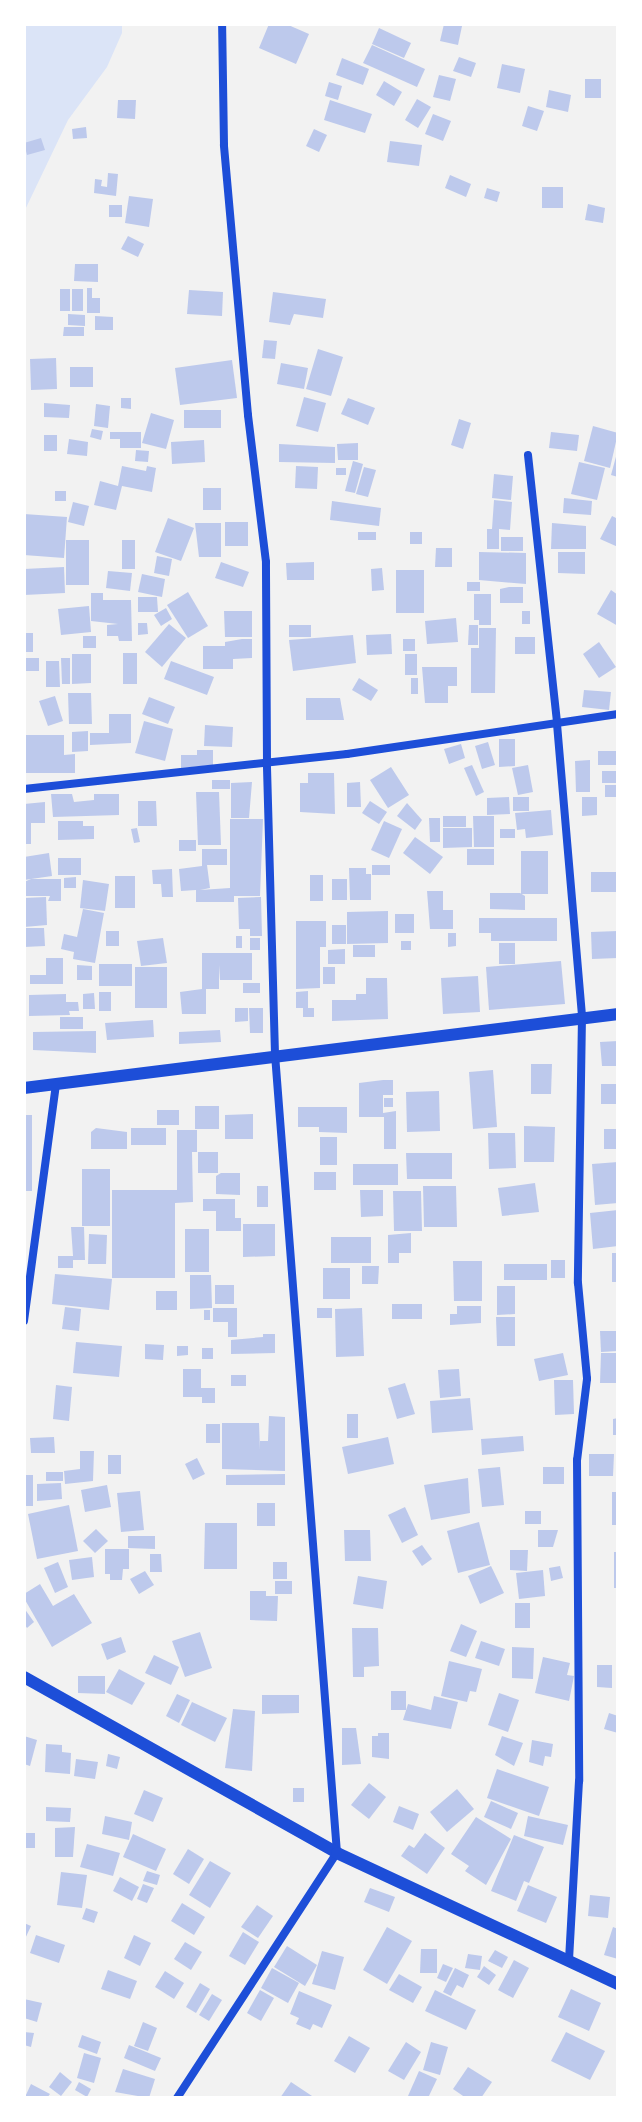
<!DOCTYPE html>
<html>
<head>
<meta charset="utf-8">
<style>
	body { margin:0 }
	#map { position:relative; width:642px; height:2122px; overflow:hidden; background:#f2f2f2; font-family:Literata,serif }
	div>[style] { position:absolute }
	.green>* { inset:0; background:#dbe4f7 }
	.building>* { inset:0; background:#bdc9ec }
	.minor>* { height:8px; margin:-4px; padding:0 4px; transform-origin:4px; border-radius:4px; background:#1d4ed8 }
	.tertiary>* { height:12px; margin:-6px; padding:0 6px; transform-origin:6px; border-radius:6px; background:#1d4ed8 }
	span { translate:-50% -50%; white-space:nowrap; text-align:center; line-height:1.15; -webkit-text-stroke:6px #fff; paint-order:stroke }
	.frame { position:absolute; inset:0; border:26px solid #fff; pointer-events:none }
</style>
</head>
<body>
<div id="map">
	<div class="green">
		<i style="clip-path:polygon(24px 24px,122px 24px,122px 33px,107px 67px,68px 120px,24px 212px)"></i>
	</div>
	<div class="building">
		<i style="clip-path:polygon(269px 24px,286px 24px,309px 34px,296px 64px,259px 48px)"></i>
		<i style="clip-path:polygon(444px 24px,462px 26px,458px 45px,440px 41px)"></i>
		<i style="clip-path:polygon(379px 28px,411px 43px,404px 58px,372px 44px)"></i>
		<i style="clip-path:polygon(372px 45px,425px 69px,417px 87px,363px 63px)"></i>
		<i style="clip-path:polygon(459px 57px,476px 63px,471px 77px,453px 71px)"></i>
		<i style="clip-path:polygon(342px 58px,369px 69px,363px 85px,336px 75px)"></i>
		<i style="clip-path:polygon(502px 64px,525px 69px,520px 93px,497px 88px)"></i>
		<i style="clip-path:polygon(439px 75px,456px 79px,450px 101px,433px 97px)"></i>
		<i style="clip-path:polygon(585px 79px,601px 79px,601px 98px,585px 98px)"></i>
		<i style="clip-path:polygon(384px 81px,402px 92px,394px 106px,376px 95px)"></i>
		<i style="clip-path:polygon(329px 82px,342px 86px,338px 100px,325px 96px)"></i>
		<i style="clip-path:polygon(549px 90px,571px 95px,568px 112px,546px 107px)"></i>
		<i style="clip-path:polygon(417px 99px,431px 107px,418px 128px,405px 120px)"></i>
		<i style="clip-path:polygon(118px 100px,136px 100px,135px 119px,117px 118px)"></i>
		<i style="clip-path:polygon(330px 100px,372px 114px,365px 133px,324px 120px)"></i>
		<i style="clip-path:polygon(528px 106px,544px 111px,537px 131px,522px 126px)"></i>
		<i style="clip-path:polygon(433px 114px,451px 121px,443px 141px,425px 134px)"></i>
		<i style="clip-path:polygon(86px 127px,87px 138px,73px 139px,72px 129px)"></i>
		<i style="clip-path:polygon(314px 129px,327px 135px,319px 152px,306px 146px)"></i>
		<i style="clip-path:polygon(41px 138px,45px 150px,27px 155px,24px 143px)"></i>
		<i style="clip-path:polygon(390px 141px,422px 145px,419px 166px,387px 162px)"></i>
		<i style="clip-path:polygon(108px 173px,118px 174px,116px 196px,94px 193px,95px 179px,102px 180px,101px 186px,107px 187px)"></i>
		<i style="clip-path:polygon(450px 175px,471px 184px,466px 197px,445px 188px)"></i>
		<i style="clip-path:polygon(542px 187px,563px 187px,563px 208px,542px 208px)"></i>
		<i style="clip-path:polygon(487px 188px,500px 192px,497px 202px,484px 198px)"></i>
		<i style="clip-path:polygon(129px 196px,153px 199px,149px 227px,125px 223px)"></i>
		<i style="clip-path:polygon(588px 204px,605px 208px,603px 223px,585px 220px)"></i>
		<i style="clip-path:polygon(109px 205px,122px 205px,122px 217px,109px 217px)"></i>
		<i style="clip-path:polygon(128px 236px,144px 244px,138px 257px,121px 249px)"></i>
		<i style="clip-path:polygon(75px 264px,98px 264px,98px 282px,74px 281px)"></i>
		<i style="clip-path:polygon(87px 288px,92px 288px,92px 298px,100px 298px,100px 313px,87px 313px)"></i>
		<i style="clip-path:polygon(60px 289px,70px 289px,70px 311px,60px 311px)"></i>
		<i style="clip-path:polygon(72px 289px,83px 289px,83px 311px,72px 311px)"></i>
		<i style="clip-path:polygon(189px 290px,223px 292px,222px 316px,187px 314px)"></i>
		<i style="clip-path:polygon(273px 292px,326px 299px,323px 318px,294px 314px,290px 325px,269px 322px)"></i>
		<i style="clip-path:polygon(68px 314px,85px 315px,85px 326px,68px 325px)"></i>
		<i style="clip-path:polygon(95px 316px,113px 317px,113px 330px,95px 330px)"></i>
		<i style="clip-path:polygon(64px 327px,84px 327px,84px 336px,63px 336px)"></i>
		<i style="clip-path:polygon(264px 340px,277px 341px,275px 359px,262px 358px)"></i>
		<i style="clip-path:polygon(318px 349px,343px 357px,331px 396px,306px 389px)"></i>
		<i style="clip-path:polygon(56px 358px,57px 389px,31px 390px,30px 359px)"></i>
		<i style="clip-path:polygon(232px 360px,237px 398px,180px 405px,175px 368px)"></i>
		<i style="clip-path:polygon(281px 363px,308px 368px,304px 389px,277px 384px)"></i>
		<i style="clip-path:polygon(70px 367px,93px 367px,93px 387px,70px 387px)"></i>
		<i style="clip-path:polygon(304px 397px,326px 403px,318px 432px,296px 426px)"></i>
		<i style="clip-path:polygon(121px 398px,131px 398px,131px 409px,121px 408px)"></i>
		<i style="clip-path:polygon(348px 398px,375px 408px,368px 425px,341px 414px)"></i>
		<i style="clip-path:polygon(44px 403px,70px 405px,69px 418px,44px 417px)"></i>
		<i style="clip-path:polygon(96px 404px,110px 406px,108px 428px,94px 426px)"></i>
		<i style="clip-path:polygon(184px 410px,221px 410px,221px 428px,184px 428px)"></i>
		<i style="clip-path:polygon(151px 413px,174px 420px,166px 449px,142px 443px)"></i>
		<i style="clip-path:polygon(459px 419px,471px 423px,463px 449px,451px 445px)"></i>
		<i style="clip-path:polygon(593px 426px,618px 433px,610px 468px,584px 461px)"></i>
		<i style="clip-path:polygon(92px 429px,103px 431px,101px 440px,90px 437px)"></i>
		<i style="clip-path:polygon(110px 432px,141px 432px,141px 448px,120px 448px,120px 439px,110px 439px)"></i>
		<i style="clip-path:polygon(551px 432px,579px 435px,577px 451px,549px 448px)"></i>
		<i style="clip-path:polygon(44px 435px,57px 435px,57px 451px,44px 451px)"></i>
		<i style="clip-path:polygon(69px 439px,88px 442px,87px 456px,67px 454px)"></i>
		<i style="clip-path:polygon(204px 440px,205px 462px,172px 464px,171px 442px)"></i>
		<i style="clip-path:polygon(358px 443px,358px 460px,338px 460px,337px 444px)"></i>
		<i style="clip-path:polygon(279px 444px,335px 447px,335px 463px,279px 462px)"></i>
		<i style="clip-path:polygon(136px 450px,149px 451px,148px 462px,135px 461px)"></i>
		<i style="clip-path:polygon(617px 453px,618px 453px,618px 477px,611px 475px)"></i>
		<i style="clip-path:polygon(353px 461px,363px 464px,355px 493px,345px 491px)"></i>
		<i style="clip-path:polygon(579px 462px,605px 468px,597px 500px,571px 494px)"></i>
		<i style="clip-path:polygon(122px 466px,146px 471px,147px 466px,156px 468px,152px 492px,122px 486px,116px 510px,94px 505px,100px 481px,118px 486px)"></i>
		<i style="clip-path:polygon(296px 466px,318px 467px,317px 489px,295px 488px)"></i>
		<i style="clip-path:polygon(364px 467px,376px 470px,368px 497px,356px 494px)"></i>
		<i style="clip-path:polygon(336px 468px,346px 468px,346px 475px,336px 475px)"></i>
		<i style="clip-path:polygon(494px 474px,513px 476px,511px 500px,492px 498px)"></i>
		<i style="clip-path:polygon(203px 488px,221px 488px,221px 510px,203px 510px)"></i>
		<i style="clip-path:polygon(55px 491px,66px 491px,66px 501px,55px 501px)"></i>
		<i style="clip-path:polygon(564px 498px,592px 501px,591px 515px,563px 513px)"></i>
		<i style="clip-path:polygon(494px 500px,512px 502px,510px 530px,499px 529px,499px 549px,487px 549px,487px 529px,492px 529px)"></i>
		<i style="clip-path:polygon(332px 501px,381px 508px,379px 526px,330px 520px)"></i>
		<i style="clip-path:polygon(73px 502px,89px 506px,84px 526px,68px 522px)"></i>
		<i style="clip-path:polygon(24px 514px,67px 517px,64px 558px,24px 555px)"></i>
		<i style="clip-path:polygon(612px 516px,618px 519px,618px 547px,600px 539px)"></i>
		<i style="clip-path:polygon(168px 518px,194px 528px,181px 561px,155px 552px)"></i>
		<i style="clip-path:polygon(225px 522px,248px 522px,248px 546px,225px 546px)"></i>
		<i style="clip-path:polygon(195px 523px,221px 523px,221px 557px,199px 557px)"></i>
		<i style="clip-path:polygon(552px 523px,586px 526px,586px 549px,551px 549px)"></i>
		<i style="clip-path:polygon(358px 532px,376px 532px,376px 540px,358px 540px)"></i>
		<i style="clip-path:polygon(410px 532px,422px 532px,422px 544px,410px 544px)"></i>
		<i style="clip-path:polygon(501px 537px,523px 537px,523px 551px,501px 551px)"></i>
		<i style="clip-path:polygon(66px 540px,89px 540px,89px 585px,66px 585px)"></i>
		<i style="clip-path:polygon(122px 540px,135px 540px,135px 569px,122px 569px)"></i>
		<i style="clip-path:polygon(436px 548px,452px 548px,452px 567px,435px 567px)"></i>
		<i style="clip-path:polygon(479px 552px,526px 553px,526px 584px,479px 580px)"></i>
		<i style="clip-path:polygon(558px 552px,585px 552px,585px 574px,558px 573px)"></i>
		<i style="clip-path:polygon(157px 556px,172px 559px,169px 576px,154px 573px)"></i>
		<i style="clip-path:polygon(221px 562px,249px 572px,243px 587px,215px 578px)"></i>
		<i style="clip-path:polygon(314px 562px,314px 580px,287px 580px,286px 563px)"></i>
		<i style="clip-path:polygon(64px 567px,65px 593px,24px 595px,24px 569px)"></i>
		<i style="clip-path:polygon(382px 568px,384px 590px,372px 591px,371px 569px)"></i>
		<i style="clip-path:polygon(396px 570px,424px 570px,424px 613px,396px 613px)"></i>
		<i style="clip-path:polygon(108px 571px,132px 573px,130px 591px,106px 588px)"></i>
		<i style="clip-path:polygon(142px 574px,165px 579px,162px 597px,138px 592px)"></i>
		<i style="clip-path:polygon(467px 582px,480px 582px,480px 591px,467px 591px)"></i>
		<i style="clip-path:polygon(509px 587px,523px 587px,523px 603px,500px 603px,500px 589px)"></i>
		<i style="clip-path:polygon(611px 590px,618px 595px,618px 626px,597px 614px)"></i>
		<i style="clip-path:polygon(188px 592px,208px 626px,188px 638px,167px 605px)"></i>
		<i style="clip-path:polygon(91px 593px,103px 593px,103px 600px,131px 600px,132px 641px,119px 641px,118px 636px,107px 636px,107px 625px,118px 624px,91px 621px)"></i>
		<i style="clip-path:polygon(474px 594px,491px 594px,491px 625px,479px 625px,479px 620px,474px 620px)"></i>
		<i style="clip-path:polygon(138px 597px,157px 597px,158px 612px,138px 612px)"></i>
		<i style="clip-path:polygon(89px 606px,91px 632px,61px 635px,58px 609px)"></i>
		<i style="clip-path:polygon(166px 608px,172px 619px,161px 626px,154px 615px)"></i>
		<i style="clip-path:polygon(224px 611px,252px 611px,252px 637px,225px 637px)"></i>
		<i style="clip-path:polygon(522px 611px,530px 611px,530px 624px,522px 624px)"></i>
		<i style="clip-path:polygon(456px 618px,458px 642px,427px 644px,425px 621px)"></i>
		<i style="clip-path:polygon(138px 623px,147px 623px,148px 634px,138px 635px)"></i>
		<i style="clip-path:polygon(169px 624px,186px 638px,162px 667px,145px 652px)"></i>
		<i style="clip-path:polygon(289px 625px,311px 625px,311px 637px,289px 637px)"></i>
		<i style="clip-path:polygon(469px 625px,478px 625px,478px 645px,468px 645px)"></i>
		<i style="clip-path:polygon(479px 628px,496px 628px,495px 693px,471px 693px,471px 648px,479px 648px)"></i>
		<i style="clip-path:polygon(24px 633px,33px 633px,33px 652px,24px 652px)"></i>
		<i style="clip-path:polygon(391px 634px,392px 654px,367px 655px,366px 635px)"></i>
		<i style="clip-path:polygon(353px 635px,356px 663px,293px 671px,289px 640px)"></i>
		<i style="clip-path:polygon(83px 636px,96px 636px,96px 648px,83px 648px)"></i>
		<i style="clip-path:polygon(515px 637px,535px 637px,535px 654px,515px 654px)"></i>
		<i style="clip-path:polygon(242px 639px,252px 639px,252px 658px,233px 659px,233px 669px,203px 669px,203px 646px,225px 646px,225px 642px)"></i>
		<i style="clip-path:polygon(403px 639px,415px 639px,415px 651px,403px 651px)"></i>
		<i style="clip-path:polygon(599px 642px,616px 667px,599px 678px,583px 654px)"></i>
		<i style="clip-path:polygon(123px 653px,137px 653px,137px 684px,123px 684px)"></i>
		<i style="clip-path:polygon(72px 654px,91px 654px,91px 683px,72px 684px)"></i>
		<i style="clip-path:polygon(405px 654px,417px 654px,417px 675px,405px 675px)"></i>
		<i style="clip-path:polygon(24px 658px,39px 658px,39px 671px,24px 671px)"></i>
		<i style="clip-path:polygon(61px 658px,70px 658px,70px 684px,62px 684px)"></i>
		<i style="clip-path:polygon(46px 661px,59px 661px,60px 687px,46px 687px)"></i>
		<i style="clip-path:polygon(171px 661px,214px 677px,207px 695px,164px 679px)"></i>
		<i style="clip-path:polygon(422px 667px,457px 667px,457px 686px,448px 686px,448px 703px,425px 703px)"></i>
		<i style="clip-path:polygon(359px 678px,378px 690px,371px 701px,352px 690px)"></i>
		<i style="clip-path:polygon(411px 678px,418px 678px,418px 694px,411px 694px)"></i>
		<i style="clip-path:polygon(584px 690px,611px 692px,609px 710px,582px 707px)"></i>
		<i style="clip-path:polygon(68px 693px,91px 693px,92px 724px,69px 724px)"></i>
		<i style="clip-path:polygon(55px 696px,63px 721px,48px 726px,39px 701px)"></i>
		<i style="clip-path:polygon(149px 697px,175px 707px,168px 724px,142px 714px)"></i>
		<i style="clip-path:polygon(306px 698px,340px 698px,344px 720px,306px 720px)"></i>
		<i style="clip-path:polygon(109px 714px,131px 714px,131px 743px,90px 745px,90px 733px,109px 733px)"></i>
		<i style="clip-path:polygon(144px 721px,173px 729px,165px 761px,135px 753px)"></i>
		<i style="clip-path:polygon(205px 725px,233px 727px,232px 747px,204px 746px)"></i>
		<i style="clip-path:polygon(88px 731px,88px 751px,72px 752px,72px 732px)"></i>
		<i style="clip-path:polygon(24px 735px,64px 735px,64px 755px,75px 754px,75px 773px,24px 773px)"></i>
		<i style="clip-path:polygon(499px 739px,515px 739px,515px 766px,499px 767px)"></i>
		<i style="clip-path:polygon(488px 742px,495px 765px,482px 769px,475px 746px)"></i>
		<i style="clip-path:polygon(461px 744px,465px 758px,449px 764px,444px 749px)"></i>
		<i style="clip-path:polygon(197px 750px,213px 750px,213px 765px,181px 768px,181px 755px,197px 755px)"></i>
		<i style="clip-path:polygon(598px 751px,618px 751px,618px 765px,598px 765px)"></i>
		<i style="clip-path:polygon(590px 760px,590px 792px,576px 792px,575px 761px)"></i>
		<i style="clip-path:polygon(472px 765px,484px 792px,476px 796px,464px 768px)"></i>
		<i style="clip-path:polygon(528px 765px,533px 792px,518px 795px,512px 768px)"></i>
		<i style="clip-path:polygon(391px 767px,409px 795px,388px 808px,370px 780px)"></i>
		<i style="clip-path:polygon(602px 771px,618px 771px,618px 783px,602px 783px)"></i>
		<i style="clip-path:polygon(308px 773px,334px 773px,335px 814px,300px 812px,300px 783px,308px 783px)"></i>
		<i style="clip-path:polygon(212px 780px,230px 780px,230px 789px,212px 789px)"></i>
		<i style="clip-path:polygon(252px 782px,249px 818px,231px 818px,231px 783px)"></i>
		<i style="clip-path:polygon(360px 782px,361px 807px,347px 807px,347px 783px)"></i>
		<i style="clip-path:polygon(605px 785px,618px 785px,618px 797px,605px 797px)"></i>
		<i style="clip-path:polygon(196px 792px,219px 792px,221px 845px,198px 845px)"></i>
		<i style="clip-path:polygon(51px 794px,72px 794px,74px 802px,94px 800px,94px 794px,119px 794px,119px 815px,53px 817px)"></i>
		<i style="clip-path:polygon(509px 797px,510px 814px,487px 815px,487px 798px)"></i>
		<i style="clip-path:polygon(513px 797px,529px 797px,529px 811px,513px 811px)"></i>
		<i style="clip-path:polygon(582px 797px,597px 797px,597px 815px,582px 816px)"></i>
		<i style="clip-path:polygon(138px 801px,156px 801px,157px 826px,138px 826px)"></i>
		<i style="clip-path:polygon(370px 801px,387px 812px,379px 824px,362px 813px)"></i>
		<i style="clip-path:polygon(45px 802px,45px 823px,31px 823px,31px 844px,24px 844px,24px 804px)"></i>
		<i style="clip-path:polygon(407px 803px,422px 820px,415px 830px,397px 816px)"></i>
		<i style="clip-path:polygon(551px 810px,553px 835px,526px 838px,525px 829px,517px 830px,515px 813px)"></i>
		<i style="clip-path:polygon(443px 816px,466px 816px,466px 827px,443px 827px)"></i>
		<i style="clip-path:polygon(473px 816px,494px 816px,494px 847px,474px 847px)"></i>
		<i style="clip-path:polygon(429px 818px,440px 818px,440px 842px,430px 842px)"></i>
		<i style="clip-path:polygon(230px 819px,263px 819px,260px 896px,234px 896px,234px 902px,196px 902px,196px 890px,181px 891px,179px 869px,202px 866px,202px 849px,227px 849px,227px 865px,207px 865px,210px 888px,200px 890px,230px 888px)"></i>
		<i style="clip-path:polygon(58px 821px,83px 821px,83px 826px,94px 826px,94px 839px,58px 840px)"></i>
		<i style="clip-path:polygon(384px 821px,402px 829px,389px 858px,371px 850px)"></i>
		<i style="clip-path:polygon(137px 828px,140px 842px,134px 843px,131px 829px)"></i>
		<i style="clip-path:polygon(443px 828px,472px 828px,472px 847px,443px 848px)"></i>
		<i style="clip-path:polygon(500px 829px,515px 829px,515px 838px,500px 838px)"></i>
		<i style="clip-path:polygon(415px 837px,443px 857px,430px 874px,403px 853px)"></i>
		<i style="clip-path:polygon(179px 840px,196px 840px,196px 851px,179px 851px)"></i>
		<i style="clip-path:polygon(467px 849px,494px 849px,494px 865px,467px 865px)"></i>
		<i style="clip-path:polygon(521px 851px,548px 851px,548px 894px,521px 894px)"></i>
		<i style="clip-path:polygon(49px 853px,52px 876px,24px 880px,24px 857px)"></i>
		<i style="clip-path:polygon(58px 858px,81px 858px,81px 875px,58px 875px)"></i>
		<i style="clip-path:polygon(372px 865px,390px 865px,390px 875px,372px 875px)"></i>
		<i style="clip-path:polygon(349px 868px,366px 868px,366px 874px,371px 874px,371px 900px,350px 900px)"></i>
		<i style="clip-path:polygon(172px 869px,173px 897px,162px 897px,161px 884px,153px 884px,152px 870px)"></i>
		<i style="clip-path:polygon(591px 872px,616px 872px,617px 892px,591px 892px)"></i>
		<i style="clip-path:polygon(310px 875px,323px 875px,323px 901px,310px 901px)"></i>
		<i style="clip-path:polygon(115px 876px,135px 876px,135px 908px,115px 908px)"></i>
		<i style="clip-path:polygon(76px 877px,76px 888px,64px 888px,64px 878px)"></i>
		<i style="clip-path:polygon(31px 879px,61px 879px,61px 901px,48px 901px,50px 896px,24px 896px,24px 882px)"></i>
		<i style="clip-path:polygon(332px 879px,347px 879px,347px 900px,332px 900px)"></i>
		<i style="clip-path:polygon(83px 880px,109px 884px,105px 911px,80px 908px)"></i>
		<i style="clip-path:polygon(427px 891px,443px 891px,443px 910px,453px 910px,453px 929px,430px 929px)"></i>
		<i style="clip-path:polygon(490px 893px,520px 893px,525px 896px,525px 910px,490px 909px)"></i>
		<i style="clip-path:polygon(46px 897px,47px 925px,24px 927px,24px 898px)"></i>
		<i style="clip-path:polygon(261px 897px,262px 936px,250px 936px,250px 929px,239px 929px,238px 898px)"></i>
		<i style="clip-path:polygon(83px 909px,104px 913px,95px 963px,73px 959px,74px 952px,61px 949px,64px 934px,77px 937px)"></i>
		<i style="clip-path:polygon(388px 911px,388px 943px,347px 944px,347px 912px)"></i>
		<i style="clip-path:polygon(395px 914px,414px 914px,414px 933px,395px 933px)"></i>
		<i style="clip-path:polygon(479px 918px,557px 918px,557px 941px,491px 941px,491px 933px,479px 933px)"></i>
		<i style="clip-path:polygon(296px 921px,326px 921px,326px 947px,320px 947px,320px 988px,296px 989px)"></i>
		<i style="clip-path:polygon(332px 925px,346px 925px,346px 944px,332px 944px)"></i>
		<i style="clip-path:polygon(24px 928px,44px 928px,45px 946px,24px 947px)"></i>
		<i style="clip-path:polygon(106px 931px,119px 931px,119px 946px,106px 946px)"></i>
		<i style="clip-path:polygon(618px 931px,618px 958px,592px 959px,591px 932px)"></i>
		<i style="clip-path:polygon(448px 933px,456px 933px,456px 946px,448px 947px)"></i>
		<i style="clip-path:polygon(236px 936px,242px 936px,242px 948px,236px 948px)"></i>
		<i style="clip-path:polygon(163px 938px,167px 963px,141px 966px,137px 941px)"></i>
		<i style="clip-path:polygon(250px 938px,260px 938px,260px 950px,250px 950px)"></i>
		<i style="clip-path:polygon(401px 941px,411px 941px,411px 950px,401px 950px)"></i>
		<i style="clip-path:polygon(499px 943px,515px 943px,515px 964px,499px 964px)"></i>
		<i style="clip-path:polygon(353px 945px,375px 945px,375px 957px,353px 957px)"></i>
		<i style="clip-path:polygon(345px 949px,345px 964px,328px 964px,328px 950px)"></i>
		<i style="clip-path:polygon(202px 953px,252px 953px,252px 980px,220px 980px,219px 965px,219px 989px,206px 989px,206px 1014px,182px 1014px,180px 992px,202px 989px)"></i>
		<i style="clip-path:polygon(46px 958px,63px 958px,63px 984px,30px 984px,30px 975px,46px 975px)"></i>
		<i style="clip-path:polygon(561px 961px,565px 1004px,489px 1010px,486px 967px)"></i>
		<i style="clip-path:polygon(99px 964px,132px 964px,132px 986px,99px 986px)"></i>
		<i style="clip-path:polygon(77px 965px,92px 966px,92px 980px,77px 980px)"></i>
		<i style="clip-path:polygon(135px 967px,167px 967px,167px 1008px,135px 1008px)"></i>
		<i style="clip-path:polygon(323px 967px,335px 967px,335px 984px,323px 984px)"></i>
		<i style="clip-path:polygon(478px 976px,480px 1012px,443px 1014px,441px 978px)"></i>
		<i style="clip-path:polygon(366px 978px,387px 978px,388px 1019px,332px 1021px,332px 1000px,356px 1000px,356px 994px,366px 994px)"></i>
		<i style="clip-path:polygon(243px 983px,260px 983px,260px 993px,243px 993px)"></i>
		<i style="clip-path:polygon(308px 991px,308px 1008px,314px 1008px,314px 1017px,303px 1017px,303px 1008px,296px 1008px,296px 992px)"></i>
		<i style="clip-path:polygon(99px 992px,111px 992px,111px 1011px,99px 1011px)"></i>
		<i style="clip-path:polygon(94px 993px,95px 1009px,83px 1009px,83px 994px)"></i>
		<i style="clip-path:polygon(66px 994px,66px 1002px,78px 1002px,79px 1011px,69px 1011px,70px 1015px,29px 1016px,29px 995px)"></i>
		<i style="clip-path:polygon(235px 1008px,248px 1008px,248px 1021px,235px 1022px)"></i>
		<i style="clip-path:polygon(249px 1008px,263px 1008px,263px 1033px,250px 1033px)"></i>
		<i style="clip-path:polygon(60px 1017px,83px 1017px,83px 1029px,60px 1029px)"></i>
		<i style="clip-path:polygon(153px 1020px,154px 1037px,107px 1040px,105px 1023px)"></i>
		<i style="clip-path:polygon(220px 1030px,221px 1042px,179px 1044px,179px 1032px)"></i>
		<i style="clip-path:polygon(96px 1031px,96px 1053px,33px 1050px,33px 1032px)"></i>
		<i style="clip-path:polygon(618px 1041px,618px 1066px,602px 1066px,600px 1042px)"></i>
		<i style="clip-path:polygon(531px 1064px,552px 1064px,551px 1094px,531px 1094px)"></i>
		<i style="clip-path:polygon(493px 1070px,497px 1127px,473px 1129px,469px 1072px)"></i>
		<i style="clip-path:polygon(383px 1080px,393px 1080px,393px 1095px,383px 1095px,383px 1113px,396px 1111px,396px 1149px,384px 1149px,384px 1117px,359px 1117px,359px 1083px)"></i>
		<i style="clip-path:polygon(601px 1084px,618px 1084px,618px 1104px,601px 1104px)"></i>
		<i style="clip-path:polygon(439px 1091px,440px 1131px,407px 1132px,406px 1092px)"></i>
		<i style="clip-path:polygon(384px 1098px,393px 1098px,393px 1107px,384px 1107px)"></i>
		<i style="clip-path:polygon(195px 1106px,219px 1106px,219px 1129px,195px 1129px)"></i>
		<i style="clip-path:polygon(298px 1107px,347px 1107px,347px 1133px,319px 1132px,319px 1127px,298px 1127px)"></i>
		<i style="clip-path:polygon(157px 1110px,179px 1110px,179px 1125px,157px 1125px)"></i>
		<i style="clip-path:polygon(253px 1114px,253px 1139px,225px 1139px,225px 1115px)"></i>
		<i style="clip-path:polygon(24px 1115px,32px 1115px,32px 1191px,24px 1191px)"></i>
		<i style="clip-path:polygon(524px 1126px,555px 1127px,554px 1162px,524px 1162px)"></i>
		<i style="clip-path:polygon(96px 1128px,127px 1132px,127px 1149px,91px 1149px,91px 1132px)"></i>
		<i style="clip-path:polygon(131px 1128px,166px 1128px,166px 1145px,131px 1145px)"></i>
		<i style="clip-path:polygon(604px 1129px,618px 1129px,618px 1149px,604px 1149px)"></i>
		<i style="clip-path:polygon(177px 1130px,197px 1130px,197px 1152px,192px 1152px,193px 1202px,175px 1203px,175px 1278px,112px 1278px,112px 1190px,177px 1190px)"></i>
		<i style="clip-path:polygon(488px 1133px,515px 1133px,516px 1168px,489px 1169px)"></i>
		<i style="clip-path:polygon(320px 1137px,337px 1137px,337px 1165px,320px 1165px)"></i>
		<i style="clip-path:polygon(198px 1152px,218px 1152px,218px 1173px,198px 1173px)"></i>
		<i style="clip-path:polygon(406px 1153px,452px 1153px,452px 1179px,407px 1179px)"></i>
		<i style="clip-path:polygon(618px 1162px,618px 1203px,595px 1205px,592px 1164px)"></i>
		<i style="clip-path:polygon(353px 1164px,398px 1164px,398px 1185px,353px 1185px)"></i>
		<i style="clip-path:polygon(82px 1169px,110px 1169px,110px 1226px,82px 1226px)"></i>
		<i style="clip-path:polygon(314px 1172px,336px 1172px,336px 1190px,314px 1190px)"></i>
		<i style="clip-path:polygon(221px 1173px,240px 1173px,240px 1195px,216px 1194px,216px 1176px)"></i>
		<i style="clip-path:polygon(535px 1183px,539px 1212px,502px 1216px,498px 1188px)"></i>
		<i style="clip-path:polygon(257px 1186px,268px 1186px,268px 1207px,257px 1207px)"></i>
		<i style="clip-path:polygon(423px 1186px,456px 1186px,457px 1227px,424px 1227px)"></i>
		<i style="clip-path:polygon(360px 1190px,383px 1190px,383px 1216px,361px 1217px)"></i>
		<i style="clip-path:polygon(393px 1191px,421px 1191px,422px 1231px,394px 1231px)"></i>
		<i style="clip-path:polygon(203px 1199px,235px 1199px,235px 1218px,241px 1218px,241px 1231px,216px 1231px,216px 1211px,203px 1211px)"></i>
		<i style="clip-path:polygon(618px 1210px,618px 1246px,593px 1249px,590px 1213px)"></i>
		<i style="clip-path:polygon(243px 1224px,275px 1224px,275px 1256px,243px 1257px)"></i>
		<i style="clip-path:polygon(71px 1227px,84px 1227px,85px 1260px,73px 1260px,73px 1268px,58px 1268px,58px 1256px,73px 1256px)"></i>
		<i style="clip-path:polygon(185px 1229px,209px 1229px,209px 1272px,185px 1272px)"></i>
		<i style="clip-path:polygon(411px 1233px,411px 1253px,399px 1253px,399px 1263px,388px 1263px,388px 1235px)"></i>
		<i style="clip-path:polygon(89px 1234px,107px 1235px,106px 1264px,88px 1264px)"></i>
		<i style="clip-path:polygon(331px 1237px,371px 1237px,371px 1263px,331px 1263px)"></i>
		<i style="clip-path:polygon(612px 1253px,618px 1253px,618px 1282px,612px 1282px)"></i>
		<i style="clip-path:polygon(551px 1260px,565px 1260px,565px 1278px,551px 1278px)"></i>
		<i style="clip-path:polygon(453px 1261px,482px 1261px,482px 1301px,454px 1301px)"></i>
		<i style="clip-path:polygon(504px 1264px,547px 1264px,547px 1280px,504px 1280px)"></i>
		<i style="clip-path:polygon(362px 1266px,379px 1266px,378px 1284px,362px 1284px)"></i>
		<i style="clip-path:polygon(323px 1268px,350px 1268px,350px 1299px,323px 1299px)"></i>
		<i style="clip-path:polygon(55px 1274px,112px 1279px,109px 1310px,52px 1304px)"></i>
		<i style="clip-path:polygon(190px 1275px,211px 1275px,212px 1308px,190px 1309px)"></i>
		<i style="clip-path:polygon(215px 1285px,234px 1285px,234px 1304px,215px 1304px)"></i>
		<i style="clip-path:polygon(497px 1286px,515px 1286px,515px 1314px,497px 1315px)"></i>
		<i style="clip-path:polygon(156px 1291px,177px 1291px,177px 1310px,156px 1310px)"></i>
		<i style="clip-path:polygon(392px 1304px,422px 1304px,422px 1319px,392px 1319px)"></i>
		<i style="clip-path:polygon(457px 1306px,481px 1306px,481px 1323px,450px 1325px,450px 1314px,457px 1314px)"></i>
		<i style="clip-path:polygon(65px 1307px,81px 1309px,79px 1331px,62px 1329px)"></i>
		<i style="clip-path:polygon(213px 1308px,237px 1308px,237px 1337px,228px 1337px,228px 1322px,213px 1322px)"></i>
		<i style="clip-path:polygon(317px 1308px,332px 1308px,332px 1318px,317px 1318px)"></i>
		<i style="clip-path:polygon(362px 1308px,364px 1356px,336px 1357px,335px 1309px)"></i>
		<i style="clip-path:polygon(204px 1310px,210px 1310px,210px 1320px,204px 1320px)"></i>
		<i style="clip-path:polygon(496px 1317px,515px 1317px,515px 1346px,497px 1346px)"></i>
		<i style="clip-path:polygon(600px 1331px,618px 1331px,618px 1351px,601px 1352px)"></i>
		<i style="clip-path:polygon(263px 1334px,275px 1334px,275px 1353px,231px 1354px,231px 1340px,263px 1337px)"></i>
		<i style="clip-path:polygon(76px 1342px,122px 1346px,119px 1377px,73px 1373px)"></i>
		<i style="clip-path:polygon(145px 1344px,164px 1345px,163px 1360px,145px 1359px)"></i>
		<i style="clip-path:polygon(177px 1346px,188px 1346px,188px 1355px,177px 1356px)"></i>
		<i style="clip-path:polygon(202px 1348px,213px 1348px,213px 1359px,202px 1359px)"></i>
		<i style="clip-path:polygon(563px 1353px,568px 1375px,539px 1381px,534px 1359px)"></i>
		<i style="clip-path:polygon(601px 1353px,617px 1353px,616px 1383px,600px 1383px)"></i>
		<i style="clip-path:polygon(183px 1369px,201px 1369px,201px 1388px,215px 1388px,215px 1403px,202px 1403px,202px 1397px,183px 1397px)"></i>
		<i style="clip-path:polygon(459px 1369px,461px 1396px,440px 1398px,438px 1370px)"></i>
		<i style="clip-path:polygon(231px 1375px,246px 1375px,246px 1386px,231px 1386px)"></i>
		<i style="clip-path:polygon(554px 1380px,573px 1380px,574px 1414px,555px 1415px)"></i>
		<i style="clip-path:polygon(405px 1383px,415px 1414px,397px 1419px,388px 1388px)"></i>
		<i style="clip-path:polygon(56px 1385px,72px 1387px,69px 1421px,53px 1419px)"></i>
		<i style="clip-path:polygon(470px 1398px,473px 1430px,432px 1433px,430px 1401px)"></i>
		<i style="clip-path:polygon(347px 1414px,358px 1414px,358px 1438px,347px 1438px)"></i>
		<i style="clip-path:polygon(269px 1416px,285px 1417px,285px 1471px,222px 1469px,222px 1423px,259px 1423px,260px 1450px,260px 1441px,268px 1441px)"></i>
		<i style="clip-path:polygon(618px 1418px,618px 1435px,613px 1435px,613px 1419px)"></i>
		<i style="clip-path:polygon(206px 1424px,220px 1424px,220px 1443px,206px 1443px)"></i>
		<i style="clip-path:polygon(523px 1436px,524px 1451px,482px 1455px,481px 1439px)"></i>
		<i style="clip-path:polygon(54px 1437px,55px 1453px,31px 1453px,30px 1438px)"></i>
		<i style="clip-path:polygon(388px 1437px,394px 1464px,348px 1474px,342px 1447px)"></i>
		<i style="clip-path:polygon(80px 1451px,94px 1451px,93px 1481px,65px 1484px,64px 1471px,80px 1469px)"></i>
		<i style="clip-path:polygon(589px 1454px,614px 1454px,613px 1476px,589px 1476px)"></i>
		<i style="clip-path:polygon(108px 1455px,121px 1455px,121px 1474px,108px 1474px)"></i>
		<i style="clip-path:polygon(197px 1458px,205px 1474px,193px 1480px,185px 1464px)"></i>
		<i style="clip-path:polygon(500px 1467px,504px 1505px,482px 1507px,478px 1469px)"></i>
		<i style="clip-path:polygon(543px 1467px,564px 1467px,564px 1484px,543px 1484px)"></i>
		<i style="clip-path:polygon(46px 1472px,63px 1472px,63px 1481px,46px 1481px)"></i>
		<i style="clip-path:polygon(285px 1474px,285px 1485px,226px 1485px,226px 1475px)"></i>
		<i style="clip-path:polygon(24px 1475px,33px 1475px,33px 1506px,24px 1506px)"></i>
		<i style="clip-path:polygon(468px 1478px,470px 1513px,431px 1520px,424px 1485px)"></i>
		<i style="clip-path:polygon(61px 1483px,62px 1499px,37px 1501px,37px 1484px)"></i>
		<i style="clip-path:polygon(107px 1485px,111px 1507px,85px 1512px,81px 1490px)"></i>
		<i style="clip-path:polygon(140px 1491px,144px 1530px,121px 1532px,117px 1493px)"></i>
		<i style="clip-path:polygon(612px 1492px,618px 1492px,618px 1525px,612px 1525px)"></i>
		<i style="clip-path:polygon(257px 1503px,275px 1503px,275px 1526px,257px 1526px)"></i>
		<i style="clip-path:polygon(69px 1505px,78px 1551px,37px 1559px,28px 1514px)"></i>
		<i style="clip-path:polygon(405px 1507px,418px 1535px,402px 1543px,388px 1515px)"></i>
		<i style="clip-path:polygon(525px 1511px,541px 1511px,541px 1524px,525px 1524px)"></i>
		<i style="clip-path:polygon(479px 1522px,490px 1565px,458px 1573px,447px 1531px)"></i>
		<i style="clip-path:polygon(205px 1523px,237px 1523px,237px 1569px,204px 1569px)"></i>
		<i style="clip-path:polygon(96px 1529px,108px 1541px,95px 1553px,83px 1541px)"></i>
		<i style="clip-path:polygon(344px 1530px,370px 1530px,371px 1561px,345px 1561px)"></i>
		<i style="clip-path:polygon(538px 1530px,558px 1530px,553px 1547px,538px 1547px)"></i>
		<i style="clip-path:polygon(128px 1536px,155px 1536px,155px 1549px,128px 1548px)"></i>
		<i style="clip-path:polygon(422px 1545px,432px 1559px,422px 1566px,412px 1551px)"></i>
		<i style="clip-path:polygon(105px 1549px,129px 1549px,129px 1569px,123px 1569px,122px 1580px,110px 1580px,110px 1574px,105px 1574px)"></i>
		<i style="clip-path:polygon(510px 1550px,528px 1550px,527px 1571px,510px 1570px)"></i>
		<i style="clip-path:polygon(614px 1552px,618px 1552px,618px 1588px,614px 1588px)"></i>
		<i style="clip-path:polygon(150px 1554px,161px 1554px,162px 1572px,150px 1572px)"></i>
		<i style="clip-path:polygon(92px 1557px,94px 1577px,72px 1580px,69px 1560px)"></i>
		<i style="clip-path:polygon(58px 1562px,68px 1587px,55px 1593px,44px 1568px)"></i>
		<i style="clip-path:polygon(273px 1562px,287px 1562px,287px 1579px,273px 1579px)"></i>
		<i style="clip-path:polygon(491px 1566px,504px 1593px,480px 1604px,468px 1576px)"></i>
		<i style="clip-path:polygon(560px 1566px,563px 1578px,551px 1581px,549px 1568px)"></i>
		<i style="clip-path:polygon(543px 1570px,545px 1596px,519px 1599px,516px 1573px)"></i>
		<i style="clip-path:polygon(145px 1571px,154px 1585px,139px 1594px,130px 1579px)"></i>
		<i style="clip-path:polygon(358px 1576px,387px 1581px,383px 1609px,353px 1604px)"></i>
		<i style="clip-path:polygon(275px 1581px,292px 1581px,292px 1594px,275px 1594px)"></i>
		<i style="clip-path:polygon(40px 1584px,53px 1606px,74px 1594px,92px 1623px,52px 1647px,24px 1598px,24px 1594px)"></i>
		<i style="clip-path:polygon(250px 1591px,266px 1591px,266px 1596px,278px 1596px,277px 1621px,250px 1620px)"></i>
		<i style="clip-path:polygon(515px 1603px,530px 1603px,530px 1628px,515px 1628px)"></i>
		<i style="clip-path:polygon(24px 1608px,34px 1622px,27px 1628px,24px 1624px)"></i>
		<i style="clip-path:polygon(461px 1624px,477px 1631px,466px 1657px,450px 1651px)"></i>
		<i style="clip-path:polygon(352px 1628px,378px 1628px,379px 1666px,364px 1667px,364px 1677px,353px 1677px)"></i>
		<i style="clip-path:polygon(200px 1632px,212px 1668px,185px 1677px,172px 1641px)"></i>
		<i style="clip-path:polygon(121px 1637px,126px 1652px,107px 1660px,101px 1644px)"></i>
		<i style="clip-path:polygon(481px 1641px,505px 1649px,499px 1666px,475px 1658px)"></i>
		<i style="clip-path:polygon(512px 1647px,534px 1648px,533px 1679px,512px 1678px)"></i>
		<i style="clip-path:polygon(154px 1655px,179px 1667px,171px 1685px,145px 1673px)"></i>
		<i style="clip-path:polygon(543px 1657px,570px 1663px,567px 1675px,574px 1676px,569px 1701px,535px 1693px)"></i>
		<i style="clip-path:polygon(449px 1661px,482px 1669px,476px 1692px,470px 1691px,467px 1702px,441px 1696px)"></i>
		<i style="clip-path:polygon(597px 1665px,612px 1665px,612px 1688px,597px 1687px)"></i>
		<i style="clip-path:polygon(119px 1669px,145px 1683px,132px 1705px,106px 1692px)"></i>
		<i style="clip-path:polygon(78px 1676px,105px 1676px,105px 1694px,78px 1693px)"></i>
		<i style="clip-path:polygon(391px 1691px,406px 1691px,406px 1710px,391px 1710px)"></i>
		<i style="clip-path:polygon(499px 1693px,519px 1700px,508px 1732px,488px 1725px)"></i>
		<i style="clip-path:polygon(177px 1694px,190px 1700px,179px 1723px,166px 1716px)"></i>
		<i style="clip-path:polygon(262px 1695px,299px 1695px,299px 1713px,262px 1714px)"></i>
		<i style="clip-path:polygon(434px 1696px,458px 1702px,451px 1729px,403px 1720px,408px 1704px,431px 1710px)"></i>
		<i style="clip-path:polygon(192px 1702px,227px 1718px,215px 1742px,181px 1725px)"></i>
		<i style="clip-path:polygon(233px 1709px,255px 1711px,252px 1771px,225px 1768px)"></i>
		<i style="clip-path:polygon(609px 1713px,618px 1716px,618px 1733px,604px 1729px)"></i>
		<i style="clip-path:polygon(342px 1728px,356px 1728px,361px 1764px,342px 1765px)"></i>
		<i style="clip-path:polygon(378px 1733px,389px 1733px,389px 1759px,372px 1757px,372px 1736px,378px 1736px)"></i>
		<i style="clip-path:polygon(24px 1736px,37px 1740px,30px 1766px,24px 1764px)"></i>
		<i style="clip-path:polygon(502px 1736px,523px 1743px,514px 1766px,495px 1755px)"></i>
		<i style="clip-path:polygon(532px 1740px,553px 1744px,551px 1757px,545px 1756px,543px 1766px,529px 1762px)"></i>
		<i style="clip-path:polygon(46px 1744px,62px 1745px,62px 1752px,71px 1753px,70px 1774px,45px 1772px)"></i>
		<i style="clip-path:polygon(108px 1754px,120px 1757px,117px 1769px,106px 1766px)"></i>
		<i style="clip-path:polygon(76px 1759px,98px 1762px,95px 1779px,74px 1776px)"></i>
		<i style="clip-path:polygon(497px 1769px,549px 1787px,539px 1816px,487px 1798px)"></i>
		<i style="clip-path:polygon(369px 1783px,386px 1797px,369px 1819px,351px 1805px)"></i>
		<i style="clip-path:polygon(293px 1788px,304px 1788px,304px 1802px,293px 1802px)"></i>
		<i style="clip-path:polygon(457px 1789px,474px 1809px,447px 1832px,430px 1812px)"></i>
		<i style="clip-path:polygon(144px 1790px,163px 1798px,153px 1822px,134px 1814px)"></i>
		<i style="clip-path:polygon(491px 1801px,518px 1813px,511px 1829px,484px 1817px)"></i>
		<i style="clip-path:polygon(399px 1806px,419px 1814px,413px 1830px,393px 1822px)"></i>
		<i style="clip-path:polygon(46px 1807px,71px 1808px,70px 1822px,46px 1821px)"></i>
		<i style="clip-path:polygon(105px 1816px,132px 1822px,129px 1840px,102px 1834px)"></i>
		<i style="clip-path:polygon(528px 1816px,568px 1825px,563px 1845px,524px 1836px)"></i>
		<i style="clip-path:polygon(476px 1817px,511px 1839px,486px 1885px,465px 1871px,469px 1866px,451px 1854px)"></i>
		<i style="clip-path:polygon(75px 1827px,73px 1857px,55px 1857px,55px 1828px)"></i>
		<i style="clip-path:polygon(24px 1833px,35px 1833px,35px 1848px,24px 1848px)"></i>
		<i style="clip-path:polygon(425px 1833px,445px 1848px,427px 1874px,401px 1856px,409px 1845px,414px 1848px)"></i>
		<i style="clip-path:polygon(133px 1834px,166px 1849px,156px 1871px,123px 1857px)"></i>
		<i style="clip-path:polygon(514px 1835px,544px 1847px,529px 1883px,524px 1881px,516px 1901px,491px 1891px)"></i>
		<i style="clip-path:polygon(87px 1844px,120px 1853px,113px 1876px,80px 1867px)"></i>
		<i style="clip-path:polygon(188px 1849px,204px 1859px,189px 1884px,173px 1874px)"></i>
		<i style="clip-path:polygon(210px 1861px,231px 1873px,210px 1908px,189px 1895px)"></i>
		<i style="clip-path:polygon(147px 1871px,160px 1875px,157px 1885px,143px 1881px)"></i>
		<i style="clip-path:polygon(61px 1872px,87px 1875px,82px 1908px,57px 1905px)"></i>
		<i style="clip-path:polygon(120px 1877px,139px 1887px,132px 1901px,113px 1891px)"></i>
		<i style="clip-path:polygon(143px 1884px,154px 1888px,147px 1903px,137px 1899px)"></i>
		<i style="clip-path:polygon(528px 1885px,557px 1897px,546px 1923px,517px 1911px)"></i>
		<i style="clip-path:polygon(370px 1888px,395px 1897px,389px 1912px,364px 1902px)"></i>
		<i style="clip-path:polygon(590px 1895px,610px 1897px,608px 1918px,588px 1916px)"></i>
		<i style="clip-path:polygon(182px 1903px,205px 1917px,194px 1935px,171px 1921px)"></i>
		<i style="clip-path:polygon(257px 1905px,273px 1916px,258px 1938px,241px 1927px)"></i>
		<i style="clip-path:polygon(86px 1908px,98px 1912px,94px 1923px,82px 1919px)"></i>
		<i style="clip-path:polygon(24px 1923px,31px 1926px,24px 1941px)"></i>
		<i style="clip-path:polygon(387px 1927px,412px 1941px,387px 1984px,363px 1970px)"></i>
		<i style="clip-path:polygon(613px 1927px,618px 1929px,618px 1959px,604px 1955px)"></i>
		<i style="clip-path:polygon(243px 1932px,259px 1942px,245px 1965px,229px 1956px)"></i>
		<i style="clip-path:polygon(36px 1935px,65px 1945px,59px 1963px,30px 1953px)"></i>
		<i style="clip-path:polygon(134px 1935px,151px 1943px,140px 1966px,124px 1958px)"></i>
		<i style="clip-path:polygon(185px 1942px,202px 1952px,191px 1970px,174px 1959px)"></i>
		<i style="clip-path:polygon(287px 1946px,317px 1965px,305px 1986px,274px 1967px)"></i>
		<i style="clip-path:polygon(421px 1949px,437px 1949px,437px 1973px,420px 1973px)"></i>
		<i style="clip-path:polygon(495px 1950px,508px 1957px,502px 1968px,488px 1961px)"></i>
		<i style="clip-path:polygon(322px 1951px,344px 1957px,335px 1990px,312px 1984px)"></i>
		<i style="clip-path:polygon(468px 1954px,482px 1956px,480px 1970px,465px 1968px)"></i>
		<i style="clip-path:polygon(514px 1960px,529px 1968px,513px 1998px,498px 1990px)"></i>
		<i style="clip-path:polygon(443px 1964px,453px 1968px,446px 1982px,437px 1978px)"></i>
		<i style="clip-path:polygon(484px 1966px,496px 1975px,489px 1985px,477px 1977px)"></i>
		<i style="clip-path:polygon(272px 1968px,299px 1983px,288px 2003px,261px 1988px)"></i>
		<i style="clip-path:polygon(455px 1968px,469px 1975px,463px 1988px,457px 1985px,451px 1996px,443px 1992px)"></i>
		<i style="clip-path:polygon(108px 1970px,137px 1981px,130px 1999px,101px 1989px)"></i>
		<i style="clip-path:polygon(165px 1971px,184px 1983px,174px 1999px,155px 1987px)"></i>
		<i style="clip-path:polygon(399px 1974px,422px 1987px,413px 2003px,389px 1990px)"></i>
		<i style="clip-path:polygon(200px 1983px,210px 1989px,196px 2013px,186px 2007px)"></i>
		<i style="clip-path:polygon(571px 1989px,601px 2003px,589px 2031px,558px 2017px)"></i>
		<i style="clip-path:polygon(260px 1990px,274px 1998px,261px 2021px,247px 2013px)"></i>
		<i style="clip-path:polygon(435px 1990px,476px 2010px,466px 2030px,425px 2011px)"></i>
		<i style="clip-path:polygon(299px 1991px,332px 2005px,322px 2028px,313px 2024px,310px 2030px,296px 2024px,299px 2018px,290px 2014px)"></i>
		<i style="clip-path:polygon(212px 1994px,222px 2000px,209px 2021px,199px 2015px)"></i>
		<i style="clip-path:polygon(24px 1999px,42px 2003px,37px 2022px,24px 2018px)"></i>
		<i style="clip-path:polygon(143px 2022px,157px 2028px,148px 2051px,134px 2046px)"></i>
		<i style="clip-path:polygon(24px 2032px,34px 2033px,31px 2047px,24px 2045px)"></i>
		<i style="clip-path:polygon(566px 2032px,605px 2051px,590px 2080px,551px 2061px)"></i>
		<i style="clip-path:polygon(82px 2035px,101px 2042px,97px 2054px,78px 2047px)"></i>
		<i style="clip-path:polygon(349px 2036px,370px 2048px,355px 2073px,334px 2061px)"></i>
		<i style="clip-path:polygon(406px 2042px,421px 2052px,404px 2080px,388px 2071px)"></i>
		<i style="clip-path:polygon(431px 2042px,448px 2047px,440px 2075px,423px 2070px)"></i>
		<i style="clip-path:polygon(129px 2045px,161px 2058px,155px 2071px,124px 2058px)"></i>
		<i style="clip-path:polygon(84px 2053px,101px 2058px,94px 2083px,77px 2078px)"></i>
		<i style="clip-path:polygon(468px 2067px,492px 2082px,481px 2098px,466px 2098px,453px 2089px)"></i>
		<i style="clip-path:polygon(123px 2069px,155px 2079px,149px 2098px,115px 2092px)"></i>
		<i style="clip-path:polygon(419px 2071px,437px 2079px,428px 2098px,408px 2096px)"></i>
		<i style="clip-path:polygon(60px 2072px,72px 2082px,61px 2096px,49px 2087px)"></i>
		<i style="clip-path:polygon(79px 2082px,91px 2089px,87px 2097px,75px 2090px)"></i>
		<i style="clip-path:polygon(291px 2082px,315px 2098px,280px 2098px)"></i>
		<i style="clip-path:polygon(31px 2084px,50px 2094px,47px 2098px,25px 2097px)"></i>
	</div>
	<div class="minor">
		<i style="left:528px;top:455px;width:271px;rotate:83.8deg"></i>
		<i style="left:557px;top:724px;width:293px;rotate:85.1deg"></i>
		<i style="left:582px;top:1016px;width:267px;rotate:90.9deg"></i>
		<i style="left:578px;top:1283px;width:96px;rotate:84.6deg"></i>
		<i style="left:587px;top:1379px;width:82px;rotate:97deg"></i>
		<i style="left:577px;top:1460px;width:321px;rotate:89.6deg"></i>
		<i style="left:579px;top:1781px;width:181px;rotate:93.2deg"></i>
		<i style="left:24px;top:789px;width:325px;rotate:-6.2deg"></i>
		<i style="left:347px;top:754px;width:274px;rotate:-8.4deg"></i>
		<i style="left:24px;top:1321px;width:239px;rotate:-82.3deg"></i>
		<i style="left:177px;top:2098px;width:293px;rotate:-56.9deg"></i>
		<i style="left:337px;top:1853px;width:801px;rotate:-94.44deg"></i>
		<i style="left:275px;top:1054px;width:291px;rotate:-91.6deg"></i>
		<i style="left:267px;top:763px;width:201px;rotate:-90.3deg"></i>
		<i style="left:266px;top:562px;width:148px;rotate:-97deg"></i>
		<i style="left:248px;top:415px;width:271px;rotate:-95.1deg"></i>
		<i style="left:224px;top:145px;width:121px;rotate:-90.9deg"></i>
	</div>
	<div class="tertiary">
		<i style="left:24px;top:1088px;width:599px;rotate:-7.1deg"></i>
		<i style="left:24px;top:1677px;width:359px;rotate:29.3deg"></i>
		<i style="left:337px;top:1853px;width:310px;rotate:25deg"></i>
	</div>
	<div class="frame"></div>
</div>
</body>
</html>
